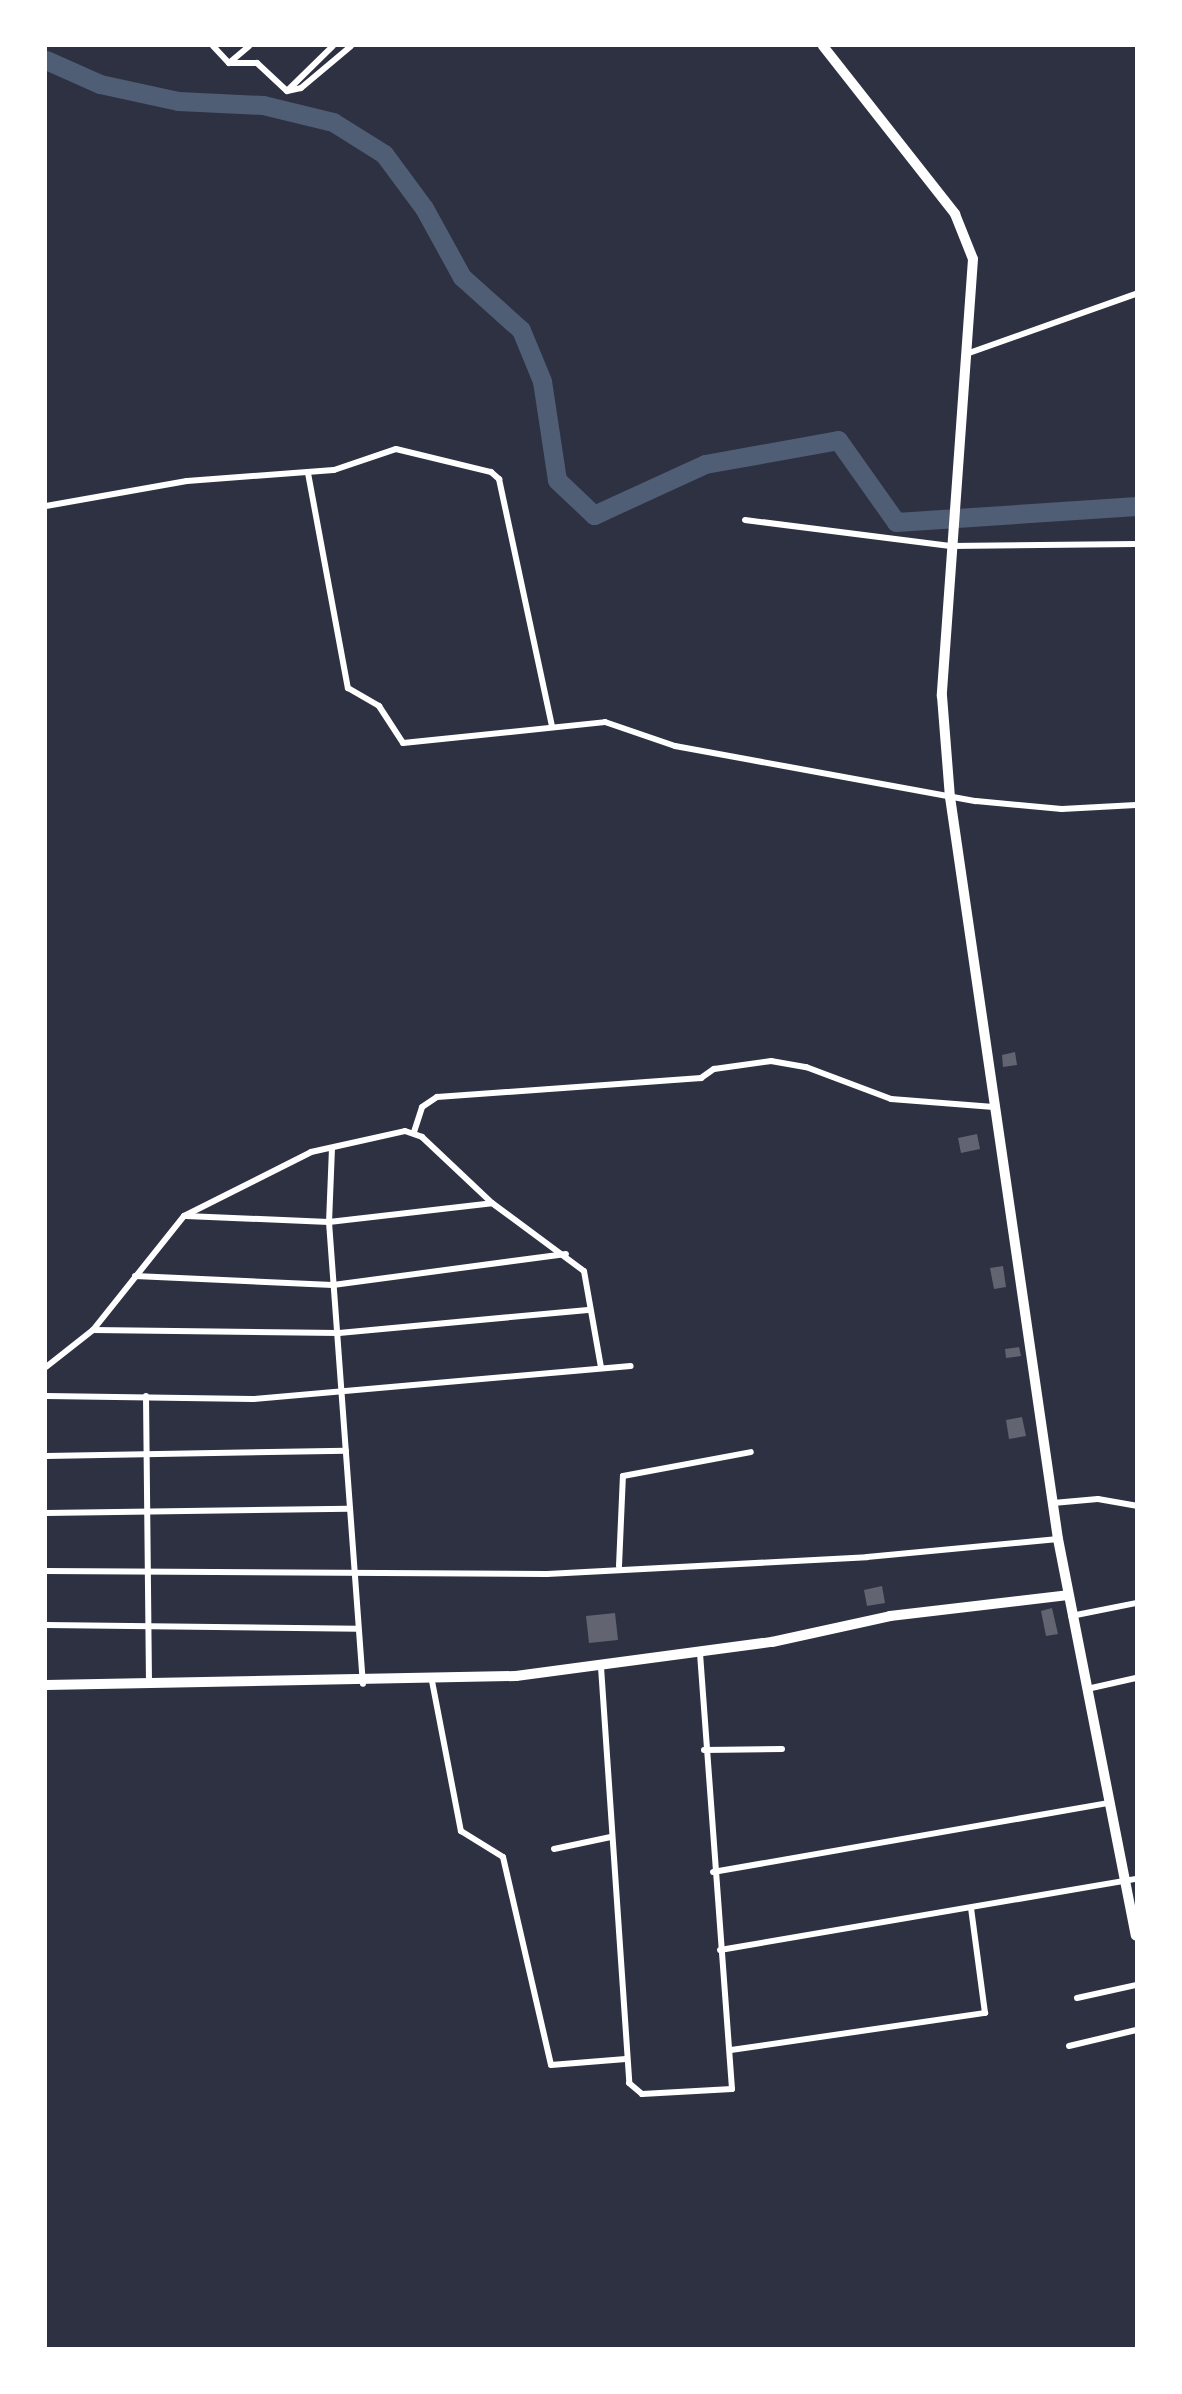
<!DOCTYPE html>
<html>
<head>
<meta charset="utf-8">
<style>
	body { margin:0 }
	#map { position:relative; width:1182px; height:2394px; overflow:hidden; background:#2d3142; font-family:Barlow,sans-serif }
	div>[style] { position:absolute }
	.river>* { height:19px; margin:-9.5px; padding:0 9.5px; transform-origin:9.5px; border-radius:9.5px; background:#4f5d75 }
	.building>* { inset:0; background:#626471 }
	.minor>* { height:6px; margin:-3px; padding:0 3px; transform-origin:3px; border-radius:3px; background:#fff }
	.primary>* { height:10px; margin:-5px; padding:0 5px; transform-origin:5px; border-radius:5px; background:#fff }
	span { translate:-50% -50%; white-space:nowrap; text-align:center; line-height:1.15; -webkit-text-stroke:5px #fff; paint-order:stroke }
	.frame { position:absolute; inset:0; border:47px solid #fff; pointer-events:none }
</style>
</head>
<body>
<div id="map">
	<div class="river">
		<i style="left:46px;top:60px;width:59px;rotate:24deg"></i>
		<i style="left:100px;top:84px;width:80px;rotate:12.3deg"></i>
		<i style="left:178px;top:101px;width:85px;rotate:2.7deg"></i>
		<i style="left:263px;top:105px;width:72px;rotate:13.7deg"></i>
		<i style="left:333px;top:122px;width:60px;rotate:32.1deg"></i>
		<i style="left:384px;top:154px;width:67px;rotate:53.5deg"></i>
		<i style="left:424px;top:208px;width:79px;rotate:61.2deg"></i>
		<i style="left:462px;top:277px;width:79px;rotate:41.9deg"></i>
		<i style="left:521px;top:330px;width:55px;rotate:67.6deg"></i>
		<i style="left:542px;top:381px;width:100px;rotate:81.4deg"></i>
		<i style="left:557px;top:480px;width:51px;rotate:43.4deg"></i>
		<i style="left:594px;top:515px;width:122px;rotate:-24.7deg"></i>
		<i style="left:705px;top:464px;width:135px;rotate:-10.2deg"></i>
		<i style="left:838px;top:440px;width:100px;rotate:54.7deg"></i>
		<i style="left:896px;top:522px;width:241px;rotate:-3.8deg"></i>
	</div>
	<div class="building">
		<i style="clip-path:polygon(1015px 1052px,1017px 1065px,1003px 1067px,1002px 1055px)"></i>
		<i style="clip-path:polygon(977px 1134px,980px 1149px,961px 1153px,958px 1138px)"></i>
		<i style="clip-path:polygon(1003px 1266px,1006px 1287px,994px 1289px,990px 1268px)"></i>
		<i style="clip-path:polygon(1019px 1347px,1021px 1356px,1006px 1358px,1005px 1349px)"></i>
		<i style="clip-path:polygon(1022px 1417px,1026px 1436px,1009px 1439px,1006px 1420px)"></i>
		<i style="clip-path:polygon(882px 1586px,885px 1603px,867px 1606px,864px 1590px)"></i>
		<i style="clip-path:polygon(1052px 1608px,1058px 1634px,1046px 1636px,1041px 1611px)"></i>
		<i style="clip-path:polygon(615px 1613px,618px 1640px,589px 1643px,586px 1616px)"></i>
	</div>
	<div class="minor">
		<i style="left:213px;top:46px;width:23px;rotate:47deg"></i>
		<i style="left:229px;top:63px;width:26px;rotate:-40deg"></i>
		<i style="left:229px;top:63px;width:28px"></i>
		<i style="left:257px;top:63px;width:41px;rotate:43deg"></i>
		<i style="left:287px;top:91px;width:14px;rotate:-12deg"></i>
		<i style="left:301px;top:88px;width:65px;rotate:-40deg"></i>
		<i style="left:287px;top:91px;width:64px;rotate:-44.4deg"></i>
		<i style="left:969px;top:353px;width:177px;rotate:-19.5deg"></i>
		<i style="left:308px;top:473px;width:219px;rotate:79.5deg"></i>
		<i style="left:348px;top:688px;width:36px;rotate:30deg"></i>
		<i style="left:379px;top:706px;width:44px;rotate:57deg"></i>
		<i style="left:403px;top:743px;width:203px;rotate:-5.9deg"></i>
		<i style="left:605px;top:722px;width:74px;rotate:18.9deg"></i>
		<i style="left:675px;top:746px;width:306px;rotate:10.4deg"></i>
		<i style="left:976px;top:801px;width:86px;rotate:5.3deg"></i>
		<i style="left:1062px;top:809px;width:74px;rotate:-3.1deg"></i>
		<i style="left:46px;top:506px;width:143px;rotate:-10.1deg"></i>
		<i style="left:187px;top:481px;width:147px;rotate:-4.3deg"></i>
		<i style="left:334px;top:470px;width:65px;rotate:-18.7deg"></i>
		<i style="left:396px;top:449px;width:98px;rotate:13.6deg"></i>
		<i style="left:491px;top:472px;width:11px;rotate:41deg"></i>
		<i style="left:499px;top:479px;width:253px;rotate:77.9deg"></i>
		<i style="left:745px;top:520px;width:207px;rotate:7.2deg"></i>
		<i style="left:950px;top:546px;width:186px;rotate:-0.6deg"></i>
		<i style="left:414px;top:1132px;width:26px;rotate:-72deg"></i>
		<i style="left:422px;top:1107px;width:18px;rotate:-34deg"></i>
		<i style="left:437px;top:1097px;width:265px;rotate:-4.1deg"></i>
		<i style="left:701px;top:1078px;width:16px;rotate:-35deg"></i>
		<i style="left:714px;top:1069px;width:58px;rotate:-8deg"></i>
		<i style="left:771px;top:1061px;width:36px;rotate:10deg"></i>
		<i style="left:806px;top:1067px;width:91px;rotate:20.6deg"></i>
		<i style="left:891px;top:1099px;width:103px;rotate:4.4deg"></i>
		<i style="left:332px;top:1148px;width:74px;rotate:92.3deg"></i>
		<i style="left:329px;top:1222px;width:463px;rotate:85.8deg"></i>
		<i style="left:186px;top:1216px;width:143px;rotate:2.4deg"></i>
		<i style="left:329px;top:1222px;width:164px;rotate:-6.6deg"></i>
		<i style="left:135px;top:1276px;width:198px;rotate:2.6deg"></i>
		<i style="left:333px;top:1285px;width:235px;rotate:-7.6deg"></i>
		<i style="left:93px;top:1330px;width:246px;rotate:0.7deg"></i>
		<i style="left:339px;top:1333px;width:250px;rotate:-5.3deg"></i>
		<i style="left:46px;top:1367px;width:60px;rotate:-38.2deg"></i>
		<i style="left:93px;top:1330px;width:146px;rotate:-51.4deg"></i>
		<i style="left:184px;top:1216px;width:142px;rotate:-26.7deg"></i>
		<i style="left:311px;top:1152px;width:96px;rotate:-12.6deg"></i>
		<i style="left:405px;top:1131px;width:18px;rotate:19deg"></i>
		<i style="left:422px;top:1137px;width:96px;rotate:43.3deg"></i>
		<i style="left:492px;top:1203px;width:114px;rotate:36.5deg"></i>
		<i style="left:584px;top:1271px;width:97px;rotate:80deg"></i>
		<i style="left:46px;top:1396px;width:207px;rotate:0.8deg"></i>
		<i style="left:253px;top:1399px;width:379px;rotate:-5deg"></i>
		<i style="left:146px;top:1396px;width:289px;rotate:89.4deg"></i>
		<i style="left:46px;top:1456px;width:300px;rotate:-1deg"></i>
		<i style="left:1053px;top:1503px;width:45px;rotate:-5.1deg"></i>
		<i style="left:1098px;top:1499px;width:39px;rotate:10deg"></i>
		<i style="left:46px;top:1513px;width:303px;rotate:-0.8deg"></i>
		<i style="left:619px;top:1566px;width:90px;rotate:-87.5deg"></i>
		<i style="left:623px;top:1476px;width:130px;rotate:-10.6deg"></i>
		<i style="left:46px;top:1571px;width:501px;rotate:0.34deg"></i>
		<i style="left:547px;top:1574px;width:320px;rotate:-3deg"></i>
		<i style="left:867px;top:1557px;width:192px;rotate:-5.4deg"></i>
		<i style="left:1071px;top:1616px;width:66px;rotate:-11.3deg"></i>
		<i style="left:46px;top:1625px;width:312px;rotate:0.7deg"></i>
		<i style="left:601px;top:1667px;width:417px;rotate:86.1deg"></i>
		<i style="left:629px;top:2083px;width:17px;rotate:40deg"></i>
		<i style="left:642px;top:2094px;width:90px;rotate:-3.2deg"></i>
		<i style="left:732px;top:2089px;width:439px;rotate:-94.2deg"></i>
		<i style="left:432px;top:1681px;width:153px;rotate:79.1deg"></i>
		<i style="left:461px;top:1831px;width:49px;rotate:31.8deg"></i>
		<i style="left:503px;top:1857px;width:213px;rotate:77deg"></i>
		<i style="left:551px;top:2065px;width:75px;rotate:-4.6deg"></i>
		<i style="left:1087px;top:1689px;width:50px;rotate:-12.7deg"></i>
		<i style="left:704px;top:1750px;width:78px;rotate:-0.7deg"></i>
		<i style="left:554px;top:1849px;width:58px;rotate:-11.9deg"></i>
		<i style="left:713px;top:1872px;width:402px;rotate:-9.9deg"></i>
		<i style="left:720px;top:1950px;width:422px;rotate:-9.7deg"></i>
		<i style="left:1077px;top:1998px;width:60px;rotate:-12.4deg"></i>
		<i style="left:1069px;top:2046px;width:69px;rotate:-13.4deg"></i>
		<i style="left:731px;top:2050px;width:257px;rotate:-8.3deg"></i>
		<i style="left:985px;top:2013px;width:106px;rotate:-97.6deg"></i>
	</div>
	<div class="primary">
		<i style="left:823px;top:46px;width:214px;rotate:51.8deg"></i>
		<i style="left:955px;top:214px;width:48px;rotate:68.2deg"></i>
		<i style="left:973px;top:259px;width:438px;rotate:94.1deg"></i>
		<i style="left:942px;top:696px;width:101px;rotate:85.5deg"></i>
		<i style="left:950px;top:797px;width:750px;rotate:81.72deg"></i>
		<i style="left:1058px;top:1539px;width:404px;rotate:78.9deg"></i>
		<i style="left:46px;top:1685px;width:470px;rotate:-1.1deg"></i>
		<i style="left:516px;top:1676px;width:258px;rotate:-7.6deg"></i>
		<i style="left:772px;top:1642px;width:121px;rotate:-12.4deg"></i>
		<i style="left:890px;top:1616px;width:179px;rotate:-6.7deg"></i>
	</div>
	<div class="frame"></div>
</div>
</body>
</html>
